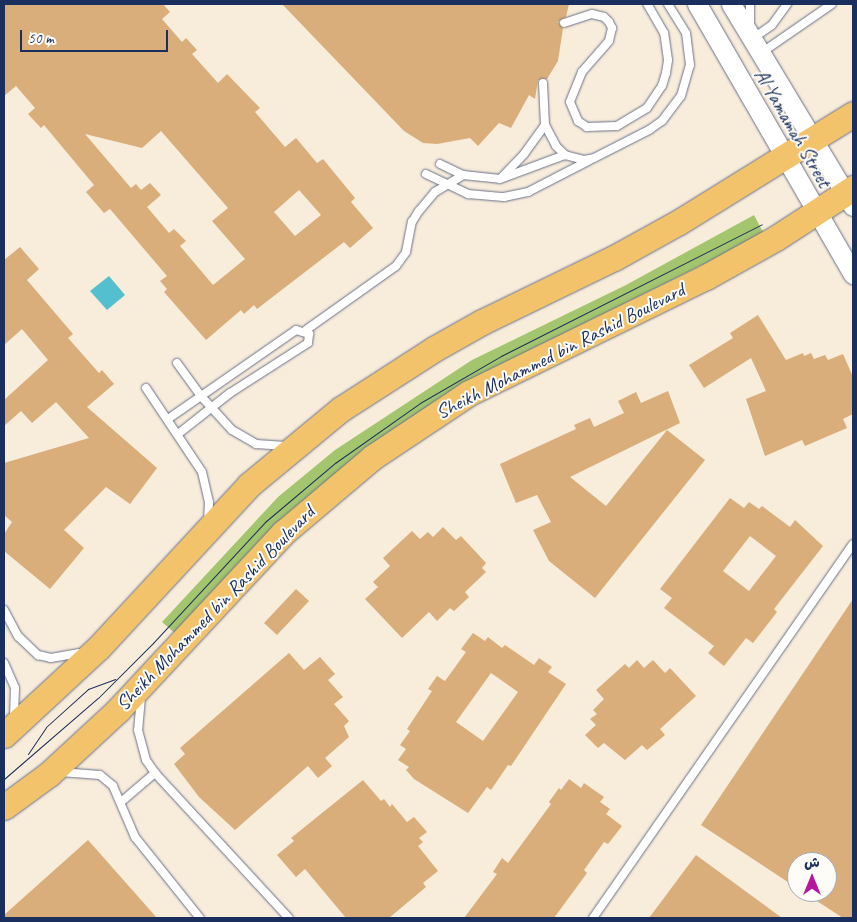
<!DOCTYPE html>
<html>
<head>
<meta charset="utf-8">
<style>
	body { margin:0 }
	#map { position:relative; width:857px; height:922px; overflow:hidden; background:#f8ecdb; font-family:Caveat,"Playpen Sans Arabic",sans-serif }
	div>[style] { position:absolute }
	.green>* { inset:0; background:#a3c56e }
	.water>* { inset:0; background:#54bfcf }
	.building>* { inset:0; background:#d9ae7a }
	.roads { filter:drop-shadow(0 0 1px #68718a) drop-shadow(0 0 1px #68718a) }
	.service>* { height:8px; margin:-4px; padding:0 4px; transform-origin:4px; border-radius:4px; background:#fff }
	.tertiary>* { height:19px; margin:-9.5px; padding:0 9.5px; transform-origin:9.5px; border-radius:9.5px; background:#fff }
	.primary>* { height:25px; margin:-12.5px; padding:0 12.5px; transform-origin:12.5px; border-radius:12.5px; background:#f2c36a }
	.tram>* { height:1px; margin:-0.5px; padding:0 0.5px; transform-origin:0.5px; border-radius:0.5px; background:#1b2f5e }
	span { translate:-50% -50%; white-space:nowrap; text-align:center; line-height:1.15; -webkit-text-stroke:4px #fdfcf7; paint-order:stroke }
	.street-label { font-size:20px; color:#1b2f5e }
	.frame { position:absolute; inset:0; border:5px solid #1b2f5e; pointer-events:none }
	.north { position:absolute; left:787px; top:852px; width:50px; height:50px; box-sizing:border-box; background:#fdfcf7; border:1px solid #a3aaba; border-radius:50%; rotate:0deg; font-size:14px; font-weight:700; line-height:20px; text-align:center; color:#1b2f5e }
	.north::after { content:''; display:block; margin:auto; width:18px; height:22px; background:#b5179e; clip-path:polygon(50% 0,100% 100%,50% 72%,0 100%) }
	.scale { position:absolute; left:20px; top:30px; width:148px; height:22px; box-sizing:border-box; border:2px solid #1b2f5e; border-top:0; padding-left:6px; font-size:15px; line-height:18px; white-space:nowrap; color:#1b2f5e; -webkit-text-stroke:4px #fdfcf7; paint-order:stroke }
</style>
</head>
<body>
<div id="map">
	<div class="green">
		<i style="clip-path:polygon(754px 215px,764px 234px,490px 371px,177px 635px,162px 622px,278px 497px,335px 450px,472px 360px,626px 285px)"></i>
	</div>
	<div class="water">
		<i style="clip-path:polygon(109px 276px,125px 295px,107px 310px,90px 291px)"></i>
	</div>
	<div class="building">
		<i style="clip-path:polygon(evenodd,4px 4px,163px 4px,170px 12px,162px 19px,182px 42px,186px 38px,197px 50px,192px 54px,218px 83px,227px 74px,260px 108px,255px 112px,285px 147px,296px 138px,317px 163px,323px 159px,355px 198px,351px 202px,373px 228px,350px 248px,344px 242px,257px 309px,254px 305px,244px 314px,241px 310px,206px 340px,164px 292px,167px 289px,160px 281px,167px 276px,110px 209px,104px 213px,86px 192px,94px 185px,44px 125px,41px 128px,28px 114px,35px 108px,16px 86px,4px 96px,4px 4px,161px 131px,228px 208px,212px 221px,245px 259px,213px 285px,180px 246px,186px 241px,174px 229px,169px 233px,147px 207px,161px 195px,150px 183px,141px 190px,136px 184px,131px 188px,85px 134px,142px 148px,161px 131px,4px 4px,299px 190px,321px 215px,295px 236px,274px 212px,299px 190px)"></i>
		<i style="clip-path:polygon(282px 4px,569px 4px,566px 17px,558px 22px,563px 28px,558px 61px,547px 79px,538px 80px,535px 99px,529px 95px,511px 128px,499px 123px,478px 146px,470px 138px,437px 144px,423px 143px,404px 131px)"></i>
		<i style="clip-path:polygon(20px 247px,39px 269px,27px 280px,73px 334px,68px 338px,99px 373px,102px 370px,114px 384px,87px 407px,157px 468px,130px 504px,106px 487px,64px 530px,84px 548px,50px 589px,4px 551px,4px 534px,12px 522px,4px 515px,4px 463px,89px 438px,56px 402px,32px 423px,21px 411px,4px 426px,4px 400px,48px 360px,22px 329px,4px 345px,4px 260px)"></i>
		<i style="clip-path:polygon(758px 315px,786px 360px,803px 353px,804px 356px,811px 353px,814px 359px,825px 355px,828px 360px,843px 354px,853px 377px,853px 414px,843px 419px,847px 428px,805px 446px,802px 440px,765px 456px,746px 399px,766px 391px,751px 358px,704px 388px,689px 365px,733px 338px,730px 333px)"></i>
		<i style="clip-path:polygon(668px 391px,680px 423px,570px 477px,606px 506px,667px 430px,705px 460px,595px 598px,549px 561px,533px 530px,551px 522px,537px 495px,516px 503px,500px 464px,576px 429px,574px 425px,590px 418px,594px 427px,624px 413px,618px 401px,636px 392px,641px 403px)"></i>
		<i style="clip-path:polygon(evenodd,730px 498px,744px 508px,749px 502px,759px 509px,762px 506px,790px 527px,795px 520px,823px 546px,774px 609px,777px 612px,753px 643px,746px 638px,724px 666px,708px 653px,714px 646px,664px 608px,672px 598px,660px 589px,730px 498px,750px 536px,776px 556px,749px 591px,723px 571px,750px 536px)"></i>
		<i style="clip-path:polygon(443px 527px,456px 540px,461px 536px,486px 563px,482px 568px,486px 572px,465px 592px,469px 597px,454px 611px,450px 608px,437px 621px,429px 612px,402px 638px,365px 599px,378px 587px,373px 582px,390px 566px,383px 558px,412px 531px,420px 539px,428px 532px,433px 537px)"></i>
		<i style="clip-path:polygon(296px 589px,309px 601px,277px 635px,264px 623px)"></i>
		<i style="clip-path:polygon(853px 599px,853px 918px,843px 918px,803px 892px,827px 892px,827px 862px,797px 862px,797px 888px,701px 825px)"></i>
		<i style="clip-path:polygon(evenodd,473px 633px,485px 641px,488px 637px,502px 648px,505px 645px,534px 665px,539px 658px,552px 667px,548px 672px,566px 684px,511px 766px,508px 765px,491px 790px,487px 787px,468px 813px,414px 779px,406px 770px,409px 767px,398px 760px,406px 749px,400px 745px,410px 731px,407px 729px,432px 691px,428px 689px,437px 676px,445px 681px,466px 652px,461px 649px,473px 633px,491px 673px,518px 692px,483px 741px,456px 722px,491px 673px)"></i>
		<i style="clip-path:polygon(289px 653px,304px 670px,320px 657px,335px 674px,328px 680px,343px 697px,334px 704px,349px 721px,344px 726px,349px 737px,325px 758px,332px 766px,318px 778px,308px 766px,235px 830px,199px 797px,174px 764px,185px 754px,180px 748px)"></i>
		<i style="clip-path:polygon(637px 660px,644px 668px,653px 660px,665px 673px,670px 668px,696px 696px,660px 729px,665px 735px,647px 750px,642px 745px,625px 760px,604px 743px,598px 748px,585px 735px,596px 725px,590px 719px,597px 714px,593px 710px,604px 699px,596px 690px,625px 664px,629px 668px)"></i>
		<i style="clip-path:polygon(569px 779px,581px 788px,584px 783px,604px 797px,600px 802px,610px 809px,606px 814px,622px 826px,608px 844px,604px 842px,584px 870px,587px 873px,554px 918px,464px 918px,497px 874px,493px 872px,502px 858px,508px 863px,551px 804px,549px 802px,559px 788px,561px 790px)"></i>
		<i style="clip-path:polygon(363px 780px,381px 801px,384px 799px,390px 807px,392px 804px,407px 822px,414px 817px,427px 832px,419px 838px,423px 842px,418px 846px,438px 871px,423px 883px,426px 887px,389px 918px,346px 918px,305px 869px,296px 877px,277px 855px,294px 841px,291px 838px)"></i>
		<i style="clip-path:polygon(88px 840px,157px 918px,4px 918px,4px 915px)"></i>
		<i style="clip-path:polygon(696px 855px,782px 918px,649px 918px)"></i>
	</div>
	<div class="roads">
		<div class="service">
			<i style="left:564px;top:23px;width:29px;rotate:-18deg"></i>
			<i style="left:592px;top:14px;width:12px;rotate:14deg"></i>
			<i style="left:604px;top:17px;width:7px;rotate:45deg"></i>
			<i style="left:609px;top:22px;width:7px;rotate:63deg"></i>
			<i style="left:612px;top:28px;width:13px;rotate:103deg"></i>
			<i style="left:609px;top:41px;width:41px;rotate:131.1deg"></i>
			<i style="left:582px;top:72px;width:32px;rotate:112deg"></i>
			<i style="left:570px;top:102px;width:21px;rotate:67deg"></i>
			<i style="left:578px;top:121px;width:11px;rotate:34deg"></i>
			<i style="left:587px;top:127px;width:30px;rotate:-2deg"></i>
			<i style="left:617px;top:126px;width:35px;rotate:-31deg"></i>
			<i style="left:647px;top:108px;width:27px;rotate:-56deg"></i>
			<i style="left:662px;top:86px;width:14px;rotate:-73deg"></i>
			<i style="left:666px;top:73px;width:13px;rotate:-81deg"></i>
			<i style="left:668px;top:60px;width:27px;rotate:-98deg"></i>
			<i style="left:664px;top:33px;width:34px;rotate:-120deg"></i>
			<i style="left:750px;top:26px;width:22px;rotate:-90deg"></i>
			<i style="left:752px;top:39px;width:24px;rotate:-35deg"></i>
			<i style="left:772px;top:25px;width:26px;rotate:-54deg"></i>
			<i style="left:761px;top:53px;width:86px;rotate:-34.6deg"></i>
			<i style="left:543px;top:83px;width:42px;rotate:87.3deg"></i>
			<i style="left:545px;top:125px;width:24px;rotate:62deg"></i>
			<i style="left:556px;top:146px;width:13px;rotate:45deg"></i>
			<i style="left:565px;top:155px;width:20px;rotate:15deg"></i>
			<i style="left:584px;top:160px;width:10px;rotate:-11deg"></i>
			<i style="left:594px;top:158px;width:62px;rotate:-27deg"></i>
			<i style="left:649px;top:130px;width:16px;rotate:-35deg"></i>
			<i style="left:662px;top:121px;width:31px;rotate:-53deg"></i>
			<i style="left:681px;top:96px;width:32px;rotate:-74deg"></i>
			<i style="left:690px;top:65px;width:32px;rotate:-97deg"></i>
			<i style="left:686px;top:33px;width:34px;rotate:-122deg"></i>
			<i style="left:440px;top:164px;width:25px;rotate:26deg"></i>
			<i style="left:463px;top:175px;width:37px;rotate:6deg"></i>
			<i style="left:500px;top:179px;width:69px;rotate:-20.3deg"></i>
			<i style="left:426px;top:174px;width:47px;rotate:25.5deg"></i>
			<i style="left:468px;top:194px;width:36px;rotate:5deg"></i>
			<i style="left:504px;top:197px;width:25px;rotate:-12deg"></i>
			<i style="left:528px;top:192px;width:70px;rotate:-27.3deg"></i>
			<i style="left:502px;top:177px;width:32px;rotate:-46deg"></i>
			<i style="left:524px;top:154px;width:36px;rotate:-54deg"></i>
			<i style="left:306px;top:330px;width:110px;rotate:-35.4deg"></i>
			<i style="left:396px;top:266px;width:17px;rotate:-54deg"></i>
			<i style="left:406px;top:252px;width:31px;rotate:-79deg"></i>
			<i style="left:412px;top:222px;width:13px;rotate:-58deg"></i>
			<i style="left:419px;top:211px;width:25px;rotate:-50deg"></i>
			<i style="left:435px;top:192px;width:33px;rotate:-31deg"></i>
			<i style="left:177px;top:363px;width:39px;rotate:54deg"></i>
			<i style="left:200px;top:395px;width:47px;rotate:47.6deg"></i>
			<i style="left:232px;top:430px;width:28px;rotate:30deg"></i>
			<i style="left:256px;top:444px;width:30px;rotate:4deg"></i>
			<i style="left:146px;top:388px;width:101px;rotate:56.3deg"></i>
			<i style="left:202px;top:472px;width:31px;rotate:77deg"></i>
			<i style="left:209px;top:502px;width:18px;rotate:93deg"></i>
			<i style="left:168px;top:419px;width:156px;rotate:-34.8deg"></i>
			<i style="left:296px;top:330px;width:14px;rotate:17deg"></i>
			<i style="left:309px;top:334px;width:9px;rotate:96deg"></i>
			<i style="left:308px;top:343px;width:93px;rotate:147.3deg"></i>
			<i style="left:230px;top:393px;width:66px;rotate:141.7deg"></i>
			<i style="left:4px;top:610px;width:30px;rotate:62deg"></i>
			<i style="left:18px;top:636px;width:28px;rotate:44deg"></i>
			<i style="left:38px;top:655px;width:13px;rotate:13deg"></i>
			<i style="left:51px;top:658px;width:29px;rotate:-10deg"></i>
			<i style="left:4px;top:663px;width:27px;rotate:66deg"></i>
			<i style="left:15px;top:688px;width:28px;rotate:92deg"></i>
			<i style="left:141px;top:697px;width:33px;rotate:95deg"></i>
			<i style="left:138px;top:730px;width:31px;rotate:75deg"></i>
			<i style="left:146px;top:760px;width:16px;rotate:55deg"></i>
			<i style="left:155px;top:773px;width:197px;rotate:47.3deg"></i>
			<i style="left:60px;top:772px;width:40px;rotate:4.3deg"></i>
			<i style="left:100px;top:775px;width:17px;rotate:40deg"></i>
			<i style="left:113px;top:786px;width:56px;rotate:66.7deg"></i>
			<i style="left:135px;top:837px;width:104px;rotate:51.3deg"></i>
			<i style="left:121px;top:802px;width:45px;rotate:-40.5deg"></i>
			<i style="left:593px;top:918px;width:455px;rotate:-55.2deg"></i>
		</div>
		<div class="tertiary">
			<i style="left:697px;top:4px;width:312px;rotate:60deg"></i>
			<i style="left:731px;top:4px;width:236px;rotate:58.9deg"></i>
		</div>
		<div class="primary">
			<i style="left:4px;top:735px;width:129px;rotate:-42.8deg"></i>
			<i style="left:99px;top:647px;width:221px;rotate:-47.2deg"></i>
			<i style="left:249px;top:485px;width:119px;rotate:-39.6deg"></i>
			<i style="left:341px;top:409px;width:111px;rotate:-32.8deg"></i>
			<i style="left:434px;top:349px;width:55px;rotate:-29.4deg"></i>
			<i style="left:482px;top:322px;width:147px;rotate:-25.9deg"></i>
			<i style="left:614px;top:258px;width:74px;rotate:-29deg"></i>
			<i style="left:679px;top:222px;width:205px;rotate:-31.8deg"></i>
			<i style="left:4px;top:807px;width:56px;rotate:-36.3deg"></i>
			<i style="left:49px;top:774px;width:94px;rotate:-42.8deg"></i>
			<i style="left:118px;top:710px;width:242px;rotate:-47deg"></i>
			<i style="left:283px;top:533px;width:118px;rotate:-40.2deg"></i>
			<i style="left:373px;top:457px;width:115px;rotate:-33.7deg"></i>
			<i style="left:469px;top:393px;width:264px;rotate:-26.1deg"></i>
			<i style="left:706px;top:277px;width:80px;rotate:-29.1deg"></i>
			<i style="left:776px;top:238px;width:92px;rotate:-33deg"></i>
		</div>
	</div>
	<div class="tram">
		<i style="left:28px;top:754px;width:32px;rotate:-56deg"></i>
		<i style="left:46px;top:727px;width:57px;rotate:-42.1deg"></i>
		<i style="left:88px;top:689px;width:29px;rotate:-20deg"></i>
		<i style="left:4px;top:779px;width:124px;rotate:-40.8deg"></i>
		<i style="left:98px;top:698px;width:78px;rotate:-45deg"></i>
		<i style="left:153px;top:643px;width:165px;rotate:-47.2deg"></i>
		<i style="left:265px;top:522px;width:92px;rotate:-40.1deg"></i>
		<i style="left:335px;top:463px;width:104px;rotate:-35.2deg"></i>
		<i style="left:420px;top:403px;width:94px;rotate:-30.1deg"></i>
		<i style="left:501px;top:356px;width:292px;rotate:-26.8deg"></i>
	</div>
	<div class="street-label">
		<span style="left:793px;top:128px;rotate:60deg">Al Yamamah Street</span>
		<span style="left:560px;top:351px;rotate:-27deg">Sheikh Mohammed bin Rashid Boulevard</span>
		<span style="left:215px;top:608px;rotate:-46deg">Sheikh Mohammed bin Rashid Boulevard</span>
	</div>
	<div class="frame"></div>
	<div class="north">ش</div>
	<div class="scale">50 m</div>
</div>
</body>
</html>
